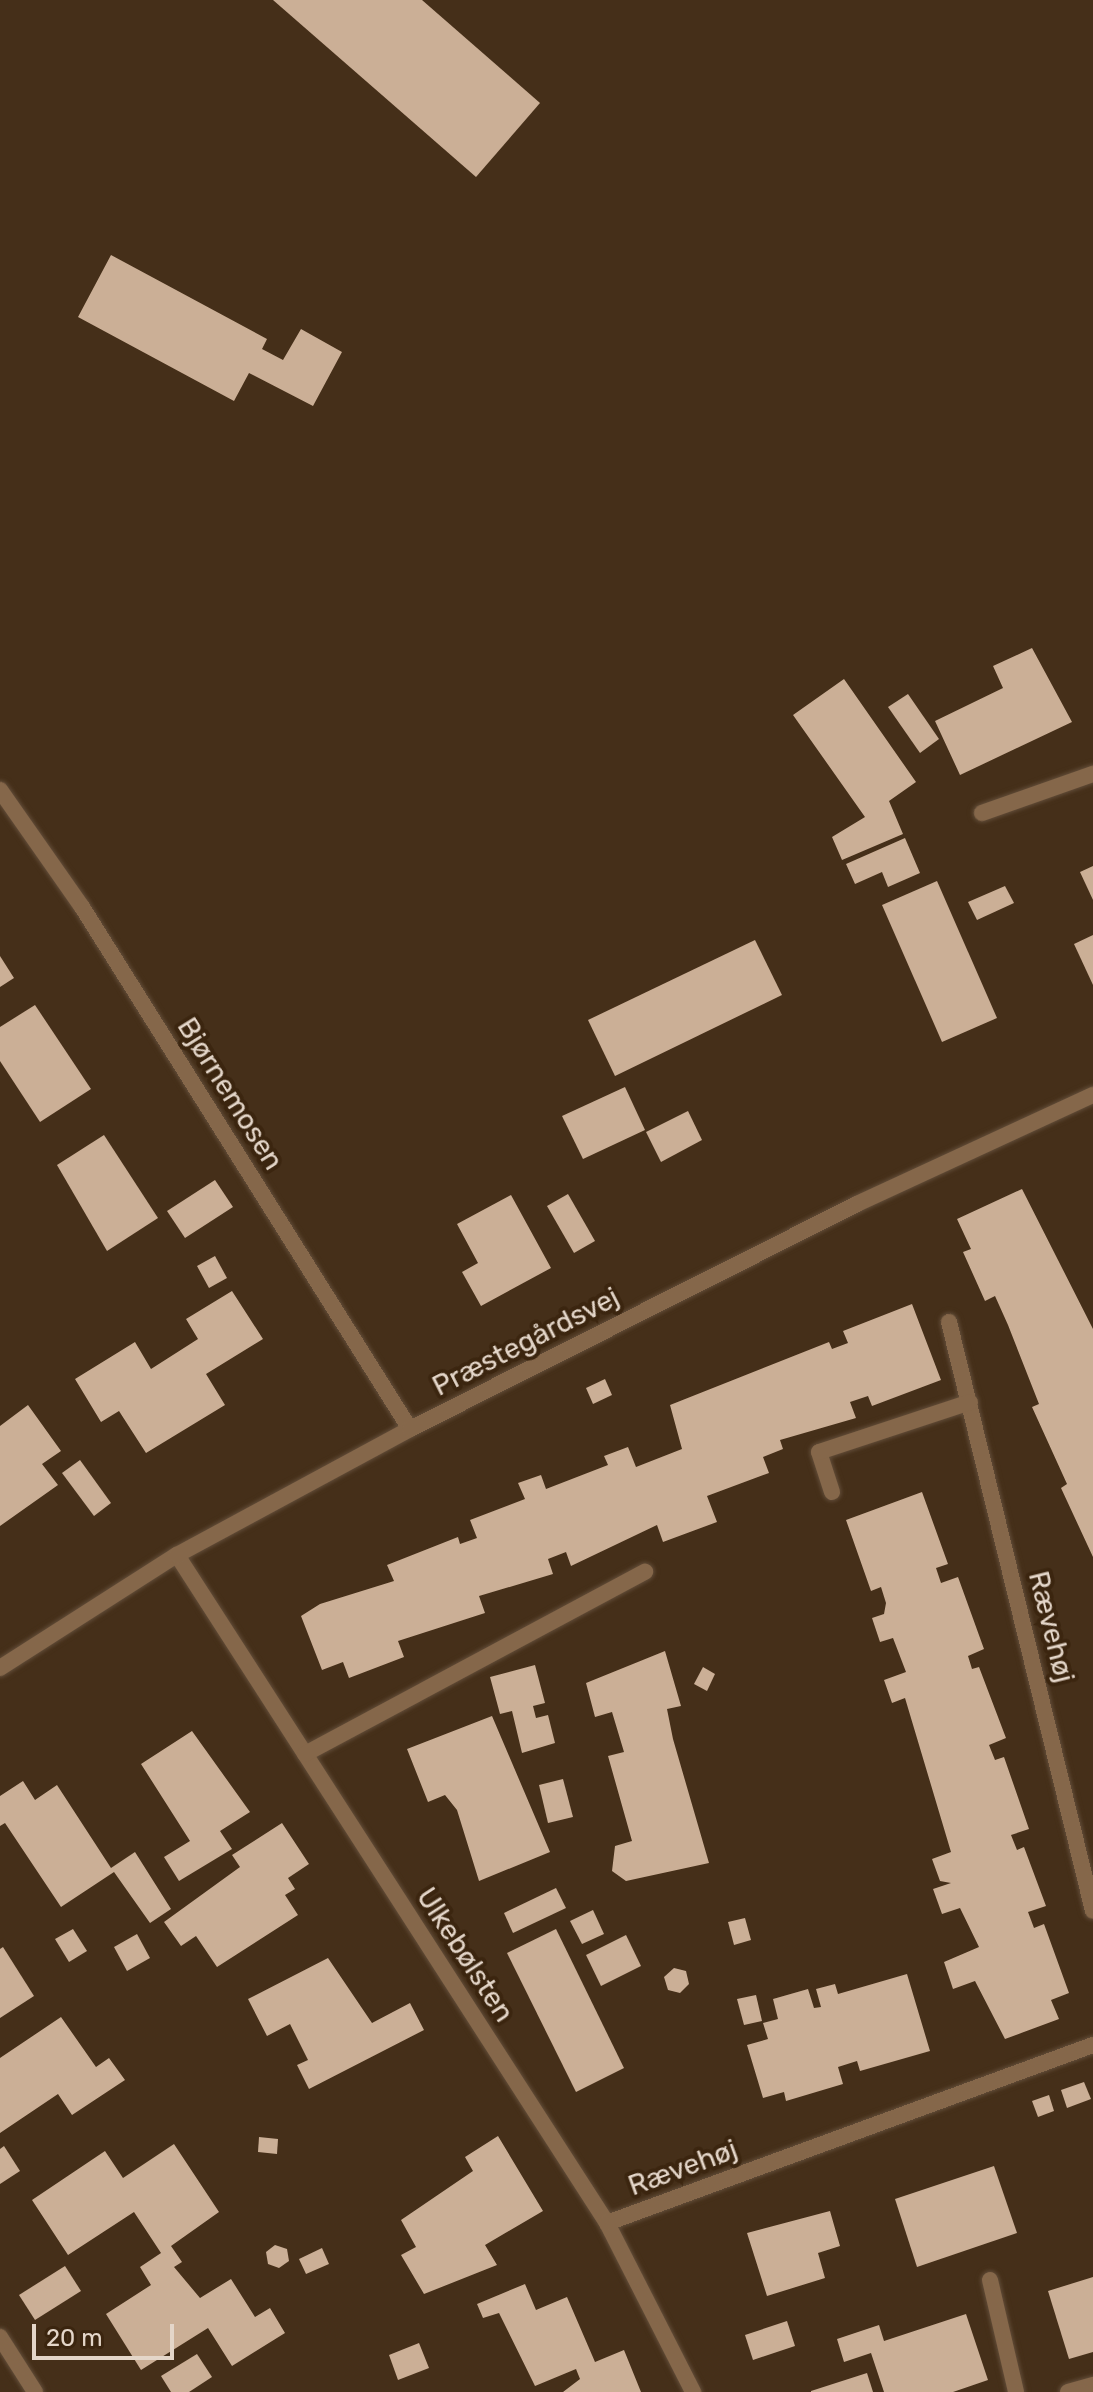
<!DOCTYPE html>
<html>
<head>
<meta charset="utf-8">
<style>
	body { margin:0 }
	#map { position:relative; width:1093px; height:2392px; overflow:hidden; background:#452f19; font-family:Rubik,sans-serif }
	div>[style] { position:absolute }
	.building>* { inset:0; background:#cbaf96 }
	.roads { filter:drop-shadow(0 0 2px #624d39) drop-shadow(0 0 2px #624d39) }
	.minor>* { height:16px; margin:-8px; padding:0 8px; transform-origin:8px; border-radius:8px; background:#85674a }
	.tertiary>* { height:16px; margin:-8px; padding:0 8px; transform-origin:8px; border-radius:8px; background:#85674a }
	span { translate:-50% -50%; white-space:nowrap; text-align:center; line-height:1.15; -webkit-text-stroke:8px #3b250f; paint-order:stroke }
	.street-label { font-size:28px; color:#e4d6c9 }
	.scale { position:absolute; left:32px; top:2324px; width:142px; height:36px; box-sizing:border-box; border:4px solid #e4d6c9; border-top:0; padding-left:10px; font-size:24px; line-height:28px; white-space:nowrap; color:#e4d6c9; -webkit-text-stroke:6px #3b250f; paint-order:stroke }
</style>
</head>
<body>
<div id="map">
	<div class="building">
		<i style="clip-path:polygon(273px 0,422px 0,540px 103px,476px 177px)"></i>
		<i style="clip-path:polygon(111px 255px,267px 339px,262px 349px,283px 360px,301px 329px,342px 352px,313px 406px,249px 373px,234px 401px,78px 317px)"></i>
		<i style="clip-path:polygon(1032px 648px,1072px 722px,960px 775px,935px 721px,1003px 688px,993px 666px)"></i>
		<i style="clip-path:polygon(844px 679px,916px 782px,889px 801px,903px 834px,842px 860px,832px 837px,865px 817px,793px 715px)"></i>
		<i style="clip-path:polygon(908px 694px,939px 739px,920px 753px,888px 707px)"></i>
		<i style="clip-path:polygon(905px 838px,920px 873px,888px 887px,882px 872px,855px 884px,846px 864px)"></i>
		<i style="clip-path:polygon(1093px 866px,1093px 900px,1080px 872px)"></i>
		<i style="clip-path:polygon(937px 881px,997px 1018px,942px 1042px,882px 905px)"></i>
		<i style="clip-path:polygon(1005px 886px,1014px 903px,977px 920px,968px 902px)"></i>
		<i style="clip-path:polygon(1093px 935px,1093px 985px,1074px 944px)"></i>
		<i style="clip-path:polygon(755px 940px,782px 995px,615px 1076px,588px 1020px)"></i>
		<i style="clip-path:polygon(0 956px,14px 978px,0 987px)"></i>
		<i style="clip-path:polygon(35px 1005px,91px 1089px,40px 1122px,0 1061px,0 1027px)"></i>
		<i style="clip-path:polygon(625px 1087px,645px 1130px,583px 1159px,562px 1116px)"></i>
		<i style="clip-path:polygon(688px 1111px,702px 1140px,661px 1162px,646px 1132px)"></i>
		<i style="clip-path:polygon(104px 1135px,158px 1218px,107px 1251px,57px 1165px)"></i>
		<i style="clip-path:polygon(215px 1180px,233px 1207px,185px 1238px,167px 1211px)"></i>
		<i style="clip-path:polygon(1022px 1189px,1093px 1329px,1093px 1557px,1061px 1488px,1067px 1484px,1032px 1407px,1039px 1404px,1008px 1325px,995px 1296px,985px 1301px,963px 1252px,971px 1249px,957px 1219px)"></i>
		<i style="clip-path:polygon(568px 1194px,595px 1241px,574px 1253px,547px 1206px)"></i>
		<i style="clip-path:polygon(511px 1195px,551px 1268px,481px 1306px,462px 1272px,478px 1263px,457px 1224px)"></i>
		<i style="clip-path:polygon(215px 1256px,227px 1278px,209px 1288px,197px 1266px)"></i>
		<i style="clip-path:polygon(232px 1291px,263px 1339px,206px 1374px,225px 1405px,146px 1453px,119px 1411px,101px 1422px,75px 1379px,135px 1342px,151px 1369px,198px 1339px,186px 1319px)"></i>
		<i style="clip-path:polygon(912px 1304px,941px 1380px,872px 1406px,868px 1396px,850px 1402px,856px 1418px,780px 1440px,783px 1449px,763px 1457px,769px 1473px,707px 1496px,717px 1522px,663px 1542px,657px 1525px,571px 1566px,566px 1552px,548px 1559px,553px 1574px,479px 1596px,485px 1613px,398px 1641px,404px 1657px,349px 1678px,343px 1662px,322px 1670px,301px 1616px,320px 1604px,394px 1581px,387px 1565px,458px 1537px,460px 1544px,477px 1538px,470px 1520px,525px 1499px,518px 1483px,541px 1475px,546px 1489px,608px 1465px,604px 1456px,628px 1447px,636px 1467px,682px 1449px,670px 1405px,829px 1342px,832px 1349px,848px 1343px,843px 1331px)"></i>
		<i style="clip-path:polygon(605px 1379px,612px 1395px,593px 1404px,586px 1388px)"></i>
		<i style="clip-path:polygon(28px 1405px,61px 1451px,42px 1464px,58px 1485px,0 1526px,0 1426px)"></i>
		<i style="clip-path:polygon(80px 1460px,111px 1503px,94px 1516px,62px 1473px)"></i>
		<i style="clip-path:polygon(922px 1492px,948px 1564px,936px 1568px,941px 1583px,958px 1577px,984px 1649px,968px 1656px,972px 1669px,979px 1667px,1006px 1738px,989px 1745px,995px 1760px,1004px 1757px,1029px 1829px,1011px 1835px,1017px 1850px,1024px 1847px,1046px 1906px,1028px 1912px,1034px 1928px,1044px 1924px,1069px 1993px,1051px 2000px,1059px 2019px,1005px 2039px,975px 1981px,953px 1989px,944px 1962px,979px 1947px,960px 1908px,942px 1914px,933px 1889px,951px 1883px,940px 1881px,932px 1859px,951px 1852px,905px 1698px,892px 1703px,884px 1680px,906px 1672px,893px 1638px,880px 1642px,872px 1618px,884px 1614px,886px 1603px,881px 1587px,871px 1591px,846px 1520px)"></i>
		<i style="clip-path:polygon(665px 1651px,681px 1706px,667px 1709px,673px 1739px,709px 1863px,626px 1881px,612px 1871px,615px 1846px,632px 1841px,608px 1756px,624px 1752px,612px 1712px,595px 1717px,586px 1683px)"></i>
		<i style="clip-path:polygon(535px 1665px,545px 1703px,533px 1706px,536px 1718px,548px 1715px,555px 1743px,522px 1753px,512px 1711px,500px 1714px,490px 1677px)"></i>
		<i style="clip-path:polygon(703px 1667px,715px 1674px,707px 1691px,694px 1684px)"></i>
		<i style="clip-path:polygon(492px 1716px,550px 1852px,479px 1881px,457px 1810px,445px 1795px,428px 1802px,407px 1749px)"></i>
		<i style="clip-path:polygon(192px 1731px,250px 1812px,220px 1831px,232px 1849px,179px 1881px,164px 1857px,190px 1841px,141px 1764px)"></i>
		<i style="clip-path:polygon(563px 1779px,573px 1817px,548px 1823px,539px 1785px)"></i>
		<i style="clip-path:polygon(23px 1781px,35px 1800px,57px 1785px,111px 1868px,135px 1852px,171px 1909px,150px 1923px,114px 1872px,61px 1907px,5px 1823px,0 1826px,0 1796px)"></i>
		<i style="clip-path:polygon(282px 1823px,309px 1864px,288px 1878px,295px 1889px,285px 1895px,298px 1915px,217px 1967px,196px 1936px,181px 1946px,164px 1922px,240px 1867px,232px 1855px)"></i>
		<i style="clip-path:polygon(556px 1888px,566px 1908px,513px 1933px,504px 1913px)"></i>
		<i style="clip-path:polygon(593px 1910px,604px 1934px,582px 1944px,570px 1921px)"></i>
		<i style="clip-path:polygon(745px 1918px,751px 1940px,734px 1945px,728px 1922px)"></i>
		<i style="clip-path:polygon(73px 1929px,87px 1951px,69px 1962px,55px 1939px)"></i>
		<i style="clip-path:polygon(556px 1929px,624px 2068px,576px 2092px,507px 1953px)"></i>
		<i style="clip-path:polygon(137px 1934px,150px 1958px,127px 1971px,114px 1947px)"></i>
		<i style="clip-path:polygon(626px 1935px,641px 1966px,601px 1986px,586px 1955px)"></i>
		<i style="clip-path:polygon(3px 1947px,34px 1996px,0 2018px,0 1949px)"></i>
		<i style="clip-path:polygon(328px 1958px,372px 2023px,410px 2003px,424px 2030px,309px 2089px,297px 2065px,308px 2060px,290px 2024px,267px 2036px,248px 1999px)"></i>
		<i style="clip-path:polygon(674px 1968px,686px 1971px,689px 1984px,680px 1993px,668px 1990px,664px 1977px)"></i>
		<i style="clip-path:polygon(907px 1974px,930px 2051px,860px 2071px,857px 2061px,838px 2067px,843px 2084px,786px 2101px,784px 2092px,763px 2098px,747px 2045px,768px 2039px,763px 2023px,778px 2019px,773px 1999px,808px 1989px,814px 2008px,821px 2007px,816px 1989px,835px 1984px,838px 1994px)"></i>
		<i style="clip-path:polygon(756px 1995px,762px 2021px,744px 2025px,737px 1999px)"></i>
		<i style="clip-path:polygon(61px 2017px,96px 2067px,109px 2058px,125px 2080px,72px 2115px,58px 2094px,0 2133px,0 2058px)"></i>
		<i style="clip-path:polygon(1084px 2082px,1091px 2099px,1067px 2108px,1061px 2090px)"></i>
		<i style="clip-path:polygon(1049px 2095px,1054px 2111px,1038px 2117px,1032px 2101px)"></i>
		<i style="clip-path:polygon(498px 2136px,543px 2211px,485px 2245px,497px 2265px,424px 2294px,401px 2255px,416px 2247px,401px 2220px,473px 2171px,465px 2157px)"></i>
		<i style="clip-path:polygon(259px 2137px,278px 2139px,277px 2154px,258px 2152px)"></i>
		<i style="clip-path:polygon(174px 2144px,219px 2212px,171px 2246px,182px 2262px,174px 2267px,200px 2298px,231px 2279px,255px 2317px,270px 2308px,285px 2333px,232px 2366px,208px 2328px,141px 2370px,106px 2314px,151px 2285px,140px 2267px,161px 2253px,134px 2212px,68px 2255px,32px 2200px,105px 2151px,123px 2178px)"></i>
		<i style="clip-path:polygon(4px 2146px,20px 2171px,0 2184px,0 2149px)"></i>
		<i style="clip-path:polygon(994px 2166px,1017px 2233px,917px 2267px,895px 2199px)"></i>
		<i style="clip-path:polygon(830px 2211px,840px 2246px,818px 2253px,825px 2278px,767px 2296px,747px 2233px)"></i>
		<i style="clip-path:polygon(275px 2245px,287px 2249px,289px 2261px,279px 2268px,268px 2264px,266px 2252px)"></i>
		<i style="clip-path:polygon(322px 2248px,329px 2264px,306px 2274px,299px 2259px)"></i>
		<i style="clip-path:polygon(65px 2266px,81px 2291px,35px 2320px,19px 2295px)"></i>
		<i style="clip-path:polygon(1093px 2277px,1093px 2352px,1069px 2359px,1048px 2291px)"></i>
		<i style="clip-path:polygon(525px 2284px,536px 2310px,567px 2297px,595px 2362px,624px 2350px,641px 2392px,563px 2392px,580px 2379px,576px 2369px,535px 2386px,499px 2313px,483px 2318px,477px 2304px)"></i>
		<i style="clip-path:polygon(966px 2314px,988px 2380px,953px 2392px,884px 2392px,871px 2353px,844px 2362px,837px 2339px,879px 2325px,884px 2341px)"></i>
		<i style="clip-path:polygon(787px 2321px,795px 2346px,753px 2360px,745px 2335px)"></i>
		<i style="clip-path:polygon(419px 2343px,429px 2368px,398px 2380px,389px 2355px)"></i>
		<i style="clip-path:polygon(197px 2354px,212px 2377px,189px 2392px,171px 2392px,161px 2376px)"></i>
		<i style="clip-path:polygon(867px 2373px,873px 2392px,811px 2392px,811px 2391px)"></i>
	</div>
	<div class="roads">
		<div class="minor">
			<i style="left:0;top:790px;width:143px;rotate:55deg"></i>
			<i style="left:82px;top:907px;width:616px;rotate:57.86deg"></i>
			<i style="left:982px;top:813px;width:118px;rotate:-19.4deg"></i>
			<i style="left:949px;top:1322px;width:606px;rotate:76.26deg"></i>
			<i style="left:832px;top:1492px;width:42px;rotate:-108deg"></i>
			<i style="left:819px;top:1452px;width:159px;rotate:-18.3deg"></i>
			<i style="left:177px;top:1555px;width:794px;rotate:57.23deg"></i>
			<i style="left:607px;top:2223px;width:190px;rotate:63deg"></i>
			<i style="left:305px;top:1754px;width:386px;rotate:-28.2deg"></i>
			<i style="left:607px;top:2223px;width:518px;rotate:-20.12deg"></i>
			<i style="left:990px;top:2280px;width:115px;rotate:76.9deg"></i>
			<i style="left:0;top:2337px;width:65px;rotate:57.5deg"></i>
			<i style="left:1068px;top:2392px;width:26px;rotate:-16deg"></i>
		</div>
		<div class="tertiary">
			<i style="left:0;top:1668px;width:210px;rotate:-32.6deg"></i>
			<i style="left:177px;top:1555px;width:265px;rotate:-28.4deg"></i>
			<i style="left:410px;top:1429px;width:500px;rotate:-26.72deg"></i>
			<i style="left:857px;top:1204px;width:260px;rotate:-24.8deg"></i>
		</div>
	</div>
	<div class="street-label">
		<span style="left:230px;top:1094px;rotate:58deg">Bjørnemosen</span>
		<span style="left:526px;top:1342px;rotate:-27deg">Præstegårdsvej</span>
		<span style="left:1051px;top:1627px;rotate:76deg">Rævehøj</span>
		<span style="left:465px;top:1955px;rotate:57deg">Ulkebølsten</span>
		<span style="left:683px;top:2168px;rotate:-20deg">Rævehøj</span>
	</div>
	<div class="scale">20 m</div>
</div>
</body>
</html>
